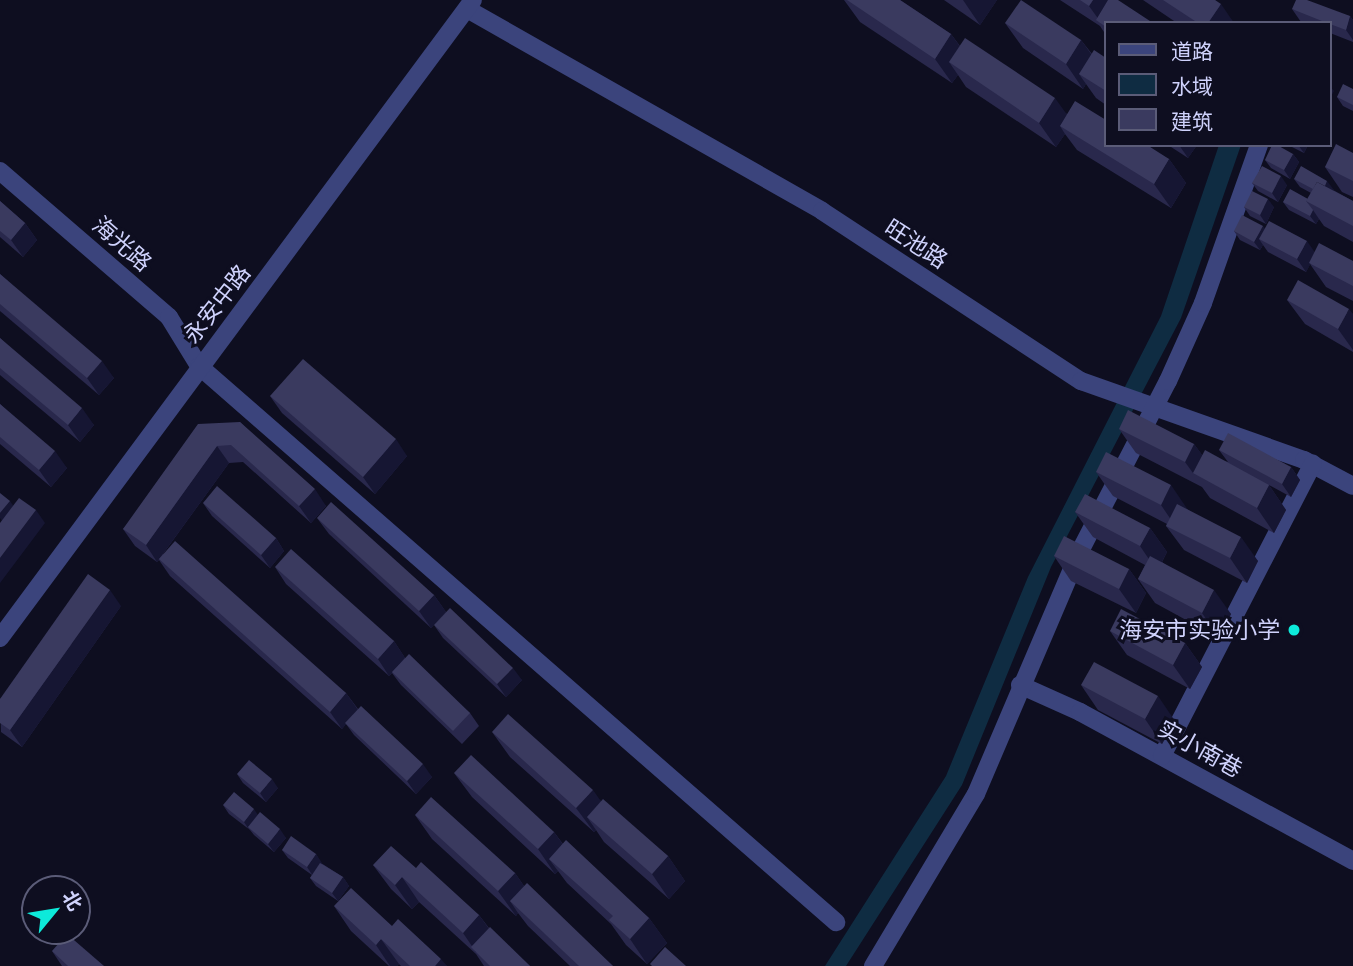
<!DOCTYPE html>
<html>
<head>
<meta charset="utf-8">
<style>
  body { margin:0 }
  #map { position:relative; width:1353px; height:966px; overflow:hidden; background:#0e0e20; font-family:"Public Sans","Noto Sans SC",sans-serif }
  div>[style] { position:absolute }
  [style*='--x'] { left:calc(var(--x)*1px); top:calc(var(--y)*1px); width:calc(var(--w)*1px); rotate:calc(var(--a)*1deg) }
  .water>* { inset:0; background:#0f2c42 }
  .minor>* { height:18px; margin:-9px; padding:0 9px; transform-origin:9px; border-radius:9px; background:#3b447c }
  .wall>* { inset:0; background:#29284c }
  .shaded-wall>* { inset:0; background:#161633 }
  .building>* { inset:0; background:#3a3a5f }
  .dots>* { width:19px; height:19px; translate:-50% -50%; box-sizing:border-box; border:4px solid #0e0e20; border-radius:50% }
  span { translate:-50% -50%; white-space:nowrap; text-align:center; line-height:1.15; -webkit-text-stroke:6px #0e0e20; paint-order:stroke }
  .street-label { font-size:23px; color:#cfd2fc }
  .poi-label { font-size:23px; color:#cfd2fc }
  .right { translate:-100% -50%; text-align:right }
  .legend { position:absolute; left:1104px; top:21px; width:228px; height:126px; box-sizing:border-box; background:#0e0e20; border:2px solid #5b5c78; margin:0; padding:9px 12px; list-style:none; font-size:21px; color:#cfd2fc }
  .legend li { display:flex; align-items:center; gap:14px; height:35px }
  .legend b { width:35px; border:2px solid #5b5c78 }
  .north { position:absolute; left:21px; top:875px; width:70px; height:70px; box-sizing:border-box; background:#0e0e20; border:2px solid #5b5c78; border-radius:50%; rotate:60deg; font-size:19px; font-weight:700; line-height:28px; text-align:center; color:#cfd2fc }
  .north::after { content:''; display:block; margin:auto; width:24px; height:32px; background:#0deada; clip-path:polygon(50% 0,100% 100%,50% 72%,0 100%) }
</style>
</head>
<body>
<div id="map">
  <div class="water">
    <div style="clip-path:polygon(1219px 145px,1241px 145px,1181px 318px,1051px 567px,962px 785px,846px 966px,825px 966px,946px 776px,1028px 577px,1161px 316px)"></div>
  </div>
  <div class="minor">
    <div style="--x:467;--y:9;--w:408;--a:29.6"></div>
    <div style="--x:822;--y:211;--w:310;--a:33.3"></div>
    <div style="--x:1081;--y:381;--w:237;--a:19.5"></div>
    <div style="--x:1304;--y:460;--w:55;--a:28"></div>
    <div style="--x:0;--y:171;--w:223;--a:40.8"></div>
    <div style="--x:169;--y:317;--w:57;--a:58.5"></div>
    <div style="--x:199;--y:366;--w:846;--a:41.12"></div>
    <div style="--x:0;--y:638;--w:794;--a:-53.45"></div>
    <div style="--x:1020;--y:685;--w:66;--a:24.2"></div>
    <div style="--x:1080;--y:712;--w:311;--a:28.6"></div>
    <div style="--x:1162;--y:756;--w:329;--a:-62.7"></div>
    <div style="--x:873;--y:966;--w:200;--a:-59.1"></div>
    <div style="--x:976;--y:794;--w:258;--a:-66.9"></div>
    <div style="--x:1077;--y:557;--w:198;--a:-62.7"></div>
    <div style="--x:1168;--y:381;--w:85;--a:-65.8"></div>
    <div style="--x:1203;--y:303;--w:168;--a:-70.5"></div>
  </div>
  <div class="wall">
    <div style="clip-path:polygon(844px 0,900px 0,951px 34px,960px 46px,1067px 114px,1169px 159px,1186px 183px,1171px 208px,1077px 150px,1065px 134px,1056px 147px,966px 87px,958px 75px,952px 83px,860px 22px)"></div>
    <div style="clip-path:polygon(944px 0,997px 0,980px 25px)"></div>
    <div style="clip-path:polygon(1060px 0,1118px 0,1106px 23px,1106px 35px,1100px 26px)"></div>
    <div style="clip-path:polygon(1143px 0,1215px 0,1234px 23px,1177px 23px)"></div>
    <div style="clip-path:polygon(1292px 9px,1350px 16px,1353px 20px,1353px 42px,1330px 33px,1330px 23px,1301px 22px)"></div>
    <div style="clip-path:polygon(1005px 23px,1081px 40px,1092px 54px,1106px 58px,1106px 105px,1096px 98px,1086px 84px,1083px 89px,1023px 48px)"></div>
    <div style="clip-path:polygon(1353px 89px,1353px 111px,1343px 106px,1337px 97px)"></div>
    <div style="clip-path:polygon(1168px 145px,1197px 145px,1188px 158px)"></div>
    <div style="clip-path:polygon(1288px 145px,1308px 145px,1304px 153px)"></div>
    <div style="clip-path:polygon(1353px 153px,1353px 197px,1342px 192px,1325px 167px)"></div>
    <div style="clip-path:polygon(1293px 154px,1299px 162px,1290px 179px,1271px 168px,1265px 160px)"></div>
    <div style="clip-path:polygon(1294px 179px,1334px 190px,1333px 190px,1353px 201px,1353px 242px,1324px 226px,1319px 219px,1316px 224px,1289px 210px,1283px 202px,1308px 199px,1311px 193px,1300px 187px)"></div>
    <div style="clip-path:polygon(1252px 183px,1287px 185px,1278px 202px,1258px 191px)"></div>
    <div style="clip-path:polygon(0 201px,25px 223px,37px 240px,23px 257px,0 237px)"></div>
    <div style="clip-path:polygon(1244px 207px,1274px 207px,1266px 224px,1250px 216px)"></div>
    <div style="clip-path:polygon(1265px 229px,1314px 252px,1353px 261px,1353px 301px,1326px 287px,1310px 264px,1306px 272px,1268px 252px,1263px 245px,1260px 250px,1240px 240px,1234px 231px)"></div>
    <div style="clip-path:polygon(0 274px,114px 378px,99px 395px,0 311px)"></div>
    <div style="clip-path:polygon(1287px 300px,1353px 314px,1353px 352px,1305px 324px)"></div>
    <div style="clip-path:polygon(0 338px,94px 425px,80px 442px,0 375px)"></div>
    <div style="clip-path:polygon(270px 396px,407px 456px,375px 494px,282px 413px)"></div>
    <div style="clip-path:polygon(0 404px,67px 468px,51px 487px,0 444px)"></div>
    <div style="clip-path:polygon(240px 422px,326px 506px,311px 523px,243px 462px,229px 463px,163px 554px,346px 693px,358px 709px,432px 777px,416px 794px,354px 735px,346px 724px,342px 729px,170px 576px,159px 560px,157px 562px,135px 546px,123px 529px)"></div>
    <div style="clip-path:polygon(1119px 429px,1194px 444px,1202px 455px,1228px 462px,1219px 450px,1291px 467px,1300px 480px,1291px 497px,1269px 485px,1286px 510px,1274px 533px,1210px 498px,1202px 487px,1136px 453px)"></div>
    <div style="clip-path:polygon(1096px 472px,1187px 509px,1258px 561px,1247px 583px,1184px 550px,1166px 526px,1167px 524px,1113px 496px)"></div>
    <div style="clip-path:polygon(203px 503px,276px 538px,284px 551px,270px 568px,212px 516px)"></div>
    <div style="clip-path:polygon(1075px 512px,1150px 528px,1167px 552px,1162px 562px,1231px 614px,1219px 638px,1155px 603px,1138px 579px,1145px 565px,1093px 537px)"></div>
    <div style="clip-path:polygon(317px 518px,434px 595px,446px 612px,431px 628px,329px 534px)"></div>
    <div style="clip-path:polygon(1054px 556px,1129px 569px,1146px 593px,1136px 613px,1071px 581px)"></div>
    <div style="clip-path:polygon(275px 567px,394px 641px,405px 658px,470px 713px,479px 726px,462px 744px,401px 685px,392px 673px,389px 676px,286px 584px)"></div>
    <div style="clip-path:polygon(121px 606px,22px 747px,1px 732px,0 699px)"></div>
    <div style="clip-path:polygon(434px 625px,522px 680px,506px 697px,443px 638px)"></div>
    <div style="clip-path:polygon(1110px 631px,1185px 643px,1202px 667px,1190px 689px,1127px 655px)"></div>
    <div style="clip-path:polygon(1081px 685px,1175px 721px,1162px 744px,1098px 710px)"></div>
    <div style="clip-path:polygon(492px 732px,601px 801px,668px 856px,685px 881px,669px 899px,604px 842px,596px 830px,594px 832px,510px 757px)"></div>
    <div style="clip-path:polygon(454px 773px,554px 832px,563px 844px,649px 918px,667px 943px,647px 964px,626px 945px,611px 924px,567px 883px,558px 871px,555px 874px,472px 797px)"></div>
    <div style="clip-path:polygon(237px 774px,278px 788px,266px 802px,243px 783px)"></div>
    <div style="clip-path:polygon(223px 805px,258px 815px,286px 838px,274px 852px,254px 835px,250px 830px,229px 814px)"></div>
    <div style="clip-path:polygon(415px 815px,515px 873px,524px 886px,613px 966px,570px 966px,528px 926px,518px 913px,516px 916px,432px 839px)"></div>
    <div style="clip-path:polygon(282px 850px,316px 854px,321px 863px,343px 877px,349px 886px,338px 901px,316px 886px,310px 878px,312px 875px,288px 858px)"></div>
    <div style="clip-path:polygon(373px 865px,416px 868px,479px 915px,489px 928px,530px 966px,484px 966px,476px 954px,419px 902px,412px 909px,391px 889px)"></div>
    <div style="clip-path:polygon(334px 906px,392px 926px,447px 966px,401px 966px,399px 964px,397px 966px,389px 966px,351px 931px)"></div>
    <div style="clip-path:polygon(52px 951px,104px 966px,62px 966px)"></div>
  </div>
  <div class="shaded-wall">
    <div style="clip-path:polygon(963px 0,997px 0,980px 25px)"></div>
    <div style="clip-path:polygon(1093px 0,1114px 0,1102px 24px,1089px 6px)"></div>
    <div style="clip-path:polygon(1221px 4px,1234px 23px,1208px 23px)"></div>
    <div style="clip-path:polygon(1350px 16px,1353px 20px,1353px 40px,1346px 30px)"></div>
    <div style="clip-path:polygon(951px 34px,968px 58px,949px 62px,958px 75px,952px 83px,935px 59px)"></div>
    <div style="clip-path:polygon(1081px 40px,1099px 65px,1079px 74px,1086px 84px,1083px 89px,1066px 64px)"></div>
    <div style="clip-path:polygon(1330px 86px,1334px 91px,1330px 98px)"></div>
    <div style="clip-path:polygon(1055px 98px,1073px 123px,1060px 126px,1065px 134px,1056px 147px,1039px 123px)"></div>
    <div style="clip-path:polygon(1179px 145px,1197px 145px,1188px 158px)"></div>
    <div style="clip-path:polygon(1298px 145px,1308px 145px,1304px 153px)"></div>
    <div style="clip-path:polygon(1293px 154px,1299px 162px,1290px 179px,1284px 170px)"></div>
    <div style="clip-path:polygon(1169px 159px,1186px 183px,1171px 208px,1154px 184px)"></div>
    <div style="clip-path:polygon(1281px 176px,1287px 185px,1278px 202px,1272px 193px)"></div>
    <div style="clip-path:polygon(1327px 181px,1334px 190px,1327px 202px,1321px 194px)"></div>
    <div style="clip-path:polygon(1268px 199px,1274px 207px,1266px 224px,1260px 215px)"></div>
    <div style="clip-path:polygon(1313px 210px,1319px 219px,1316px 224px,1310px 216px)"></div>
    <div style="clip-path:polygon(25px 223px,37px 240px,23px 257px,11px 240px)"></div>
    <div style="clip-path:polygon(1263px 226px,1269px 234px,1259px 239px,1263px 245px,1260px 250px,1254px 242px)"></div>
    <div style="clip-path:polygon(1307px 241px,1316px 254px,1306px 272px,1297px 259px)"></div>
    <div style="clip-path:polygon(1349px 309px,1353px 314px,1353px 350px,1338px 329px)"></div>
    <div style="clip-path:polygon(102px 361px,114px 378px,99px 395px,87px 378px)"></div>
    <div style="clip-path:polygon(82px 408px,94px 425px,80px 442px,68px 425px)"></div>
    <div style="clip-path:polygon(396px 439px,407px 456px,375px 494px,363px 477px)"></div>
    <div style="clip-path:polygon(1194px 444px,1212px 468px,1193px 473px,1185px 462px)"></div>
    <div style="clip-path:polygon(217px 446px,229px 463px,157px 562px,146px 545px)"></div>
    <div style="clip-path:polygon(55px 451px,67px 468px,51px 487px,39px 470px)"></div>
    <div style="clip-path:polygon(1291px 467px,1300px 480px,1291px 497px,1282px 484px)"></div>
    <div style="clip-path:polygon(1171px 485px,1188px 510px,1178px 530px,1161px 505px)"></div>
    <div style="clip-path:polygon(1269px 485px,1286px 510px,1274px 533px,1257px 508px)"></div>
    <div style="clip-path:polygon(315px 489px,326px 506px,311px 523px,299px 506px)"></div>
    <div style="clip-path:polygon(10px 501px,19px 514px,7px 528px,0 518px,0 513px)"></div>
    <div style="clip-path:polygon(36px 510px,45px 523px,0 583px,0 558px)"></div>
    <div style="clip-path:polygon(1150px 528px,1167px 552px,1157px 571px,1140px 546px)"></div>
    <div style="clip-path:polygon(1241px 537px,1258px 561px,1247px 583px,1230px 558px)"></div>
    <div style="clip-path:polygon(276px 538px,284px 551px,270px 568px,261px 555px)"></div>
    <div style="clip-path:polygon(1129px 569px,1146px 593px,1136px 613px,1119px 589px)"></div>
    <div style="clip-path:polygon(110px 590px,121px 606px,22px 747px,10px 730px)"></div>
    <div style="clip-path:polygon(1214px 590px,1231px 614px,1219px 638px,1202px 613px)"></div>
    <div style="clip-path:polygon(434px 595px,446px 612px,431px 628px,419px 611px)"></div>
    <div style="clip-path:polygon(394px 641px,405px 658px,389px 676px,378px 659px)"></div>
    <div style="clip-path:polygon(1185px 643px,1202px 667px,1190px 689px,1173px 665px)"></div>
    <div style="clip-path:polygon(513px 668px,522px 680px,506px 697px,497px 684px)"></div>
    <div style="clip-path:polygon(346px 693px,358px 710px,342px 729px,330px 712px)"></div>
    <div style="clip-path:polygon(1158px 696px,1175px 721px,1162px 744px,1145px 719px)"></div>
    <div style="clip-path:polygon(423px 764px,432px 777px,416px 794px,407px 781px)"></div>
    <div style="clip-path:polygon(272px 779px,278px 788px,266px 802px,260px 793px)"></div>
    <div style="clip-path:polygon(593px 790px,610px 814px,587px 817px,596px 830px,594px 832px,576px 808px)"></div>
    <div style="clip-path:polygon(254px 809px,260px 818px,248px 827px,250px 831px,244px 822px)"></div>
    <div style="clip-path:polygon(280px 829px,286px 838px,274px 852px,268px 844px)"></div>
    <div style="clip-path:polygon(554px 832px,571px 856px,549px 859px,558px 871px,555px 874px,538px 849px)"></div>
    <div style="clip-path:polygon(316px 854px,322px 863px,313px 876px,307px 867px)"></div>
    <div style="clip-path:polygon(668px 856px,685px 881px,669px 899px,652px 874px)"></div>
    <div style="clip-path:polygon(515px 873px,532px 898px,510px 901px,518px 913px,516px 916px,498px 891px)"></div>
    <div style="clip-path:polygon(343px 877px,349px 886px,338px 901px,332px 893px)"></div>
    <div style="clip-path:polygon(402px 877px,419px 902px,412px 909px,395px 885px)"></div>
    <div style="clip-path:polygon(479px 915px,497px 940px,476px 952px,463px 933px)"></div>
    <div style="clip-path:polygon(649px 918px,667px 943px,647px 964px,630px 939px)"></div>
    <div style="clip-path:polygon(381px 939px,399px 964px,397px 966px,390px 966px,376px 945px)"></div>
    <div style="clip-path:polygon(441px 959px,447px 966px,435px 966px)"></div>
  </div>
  <div class="building">
    <div style="clip-path:polygon(847px 0,900px 0,951px 34px,935px 59px)"></div>
    <div style="clip-path:polygon(1021px 0,1081px 40px,1066px 64px,1005px 23px)"></div>
    <div style="clip-path:polygon(1080px 0,1093px 0,1089px 6px)"></div>
    <div style="clip-path:polygon(1108px 0,1118px 0,1153px 23px,1106px 23px,1106px 27px,1096px 20px)"></div>
    <div style="clip-path:polygon(1163px 0,1215px 0,1221px 4px,1208px 23px,1198px 23px)"></div>
    <div style="clip-path:polygon(1296px 0,1307px 0,1350px 16px,1346px 30px,1330px 24px,1330px 23px,1327px 23px,1292px 9px)"></div>
    <div style="clip-path:polygon(965px 38px,1055px 98px,1039px 123px,949px 62px)"></div>
    <div style="clip-path:polygon(1094px 50px,1106px 58px,1106px 91px,1079px 74px)"></div>
    <div style="clip-path:polygon(1343px 84px,1353px 89px,1353px 105px,1337px 97px)"></div>
    <div style="clip-path:polygon(1075px 101px,1106px 120px,1106px 145px,1147px 145px,1169px 159px,1154px 184px,1060px 126px)"></div>
    <div style="clip-path:polygon(1336px 144px,1353px 153px,1353px 181px,1325px 167px)"></div>
    <div style="clip-path:polygon(1272px 145px,1277px 145px,1293px 154px,1284px 170px,1265px 160px)"></div>
    <div style="clip-path:polygon(1262px 166px,1281px 176px,1272px 193px,1252px 183px)"></div>
    <div style="clip-path:polygon(1301px 166px,1327px 181px,1325px 186px,1317px 182px,1313px 189px,1294px 179px)"></div>
    <div style="clip-path:polygon(1317px 182px,1353px 201px,1353px 226px,1306px 201px)"></div>
    <div style="clip-path:polygon(1290px 189px,1308px 199px,1306px 201px,1313px 210px,1310px 216px,1283px 202px)"></div>
    <div style="clip-path:polygon(1252px 191px,1268px 199px,1260px 215px,1244px 207px)"></div>
    <div style="clip-path:polygon(0 201px,25px 223px,11px 240px,0 231px)"></div>
    <div style="clip-path:polygon(1242px 215px,1263px 226px,1254px 242px,1234px 231px)"></div>
    <div style="clip-path:polygon(1269px 221px,1307px 241px,1297px 259px,1259px 239px)"></div>
    <div style="clip-path:polygon(1319px 243px,1353px 261px,1353px 286px,1309px 263px)"></div>
    <div style="clip-path:polygon(0 274px,102px 361px,87px 378px,0 304px)"></div>
    <div style="clip-path:polygon(1298px 280px,1349px 309px,1338px 329px,1287px 300px)"></div>
    <div style="clip-path:polygon(0 338px,82px 408px,68px 425px,0 368px)"></div>
    <div style="clip-path:polygon(303px 359px,396px 439px,363px 477px,270px 396px)"></div>
    <div style="clip-path:polygon(0 404px,55px 451px,39px 470px,0 437px)"></div>
    <div style="clip-path:polygon(1128px 410px,1194px 444px,1185px 462px,1119px 429px)"></div>
    <div style="clip-path:polygon(240px 422px,315px 489px,299px 506px,231px 445px,217px 446px,146px 545px,123px 529px,198px 424px)"></div>
    <div style="clip-path:polygon(1228px 433px,1291px 467px,1282px 484px,1219px 450px)"></div>
    <div style="clip-path:polygon(1205px 450px,1269px 485px,1257px 508px,1193px 473px)"></div>
    <div style="clip-path:polygon(1106px 452px,1171px 485px,1161px 505px,1096px 472px)"></div>
    <div style="clip-path:polygon(217px 486px,276px 538px,261px 555px,203px 503px)"></div>
    <div style="clip-path:polygon(0 493px,10px 501px,0 513px)"></div>
    <div style="clip-path:polygon(1085px 494px,1150px 528px,1140px 546px,1075px 512px)"></div>
    <div style="clip-path:polygon(19px 498px,36px 510px,0 558px,0 523px)"></div>
    <div style="clip-path:polygon(331px 502px,434px 595px,419px 611px,317px 518px)"></div>
    <div style="clip-path:polygon(1177px 504px,1241px 537px,1230px 558px,1166px 526px)"></div>
    <div style="clip-path:polygon(1064px 536px,1129px 569px,1119px 589px,1054px 556px)"></div>
    <div style="clip-path:polygon(175px 541px,346px 693px,330px 712px,159px 559px)"></div>
    <div style="clip-path:polygon(291px 549px,394px 641px,378px 659px,275px 567px)"></div>
    <div style="clip-path:polygon(1150px 556px,1214px 590px,1202px 613px,1138px 579px)"></div>
    <div style="clip-path:polygon(88px 574px,110px 590px,10px 730px,0 723px,0 699px)"></div>
    <div style="clip-path:polygon(450px 608px,513px 668px,497px 684px,434px 625px)"></div>
    <div style="clip-path:polygon(1121px 609px,1185px 643px,1173px 665px,1110px 631px)"></div>
    <div style="clip-path:polygon(409px 654px,470px 713px,453px 731px,392px 672px)"></div>
    <div style="clip-path:polygon(1094px 662px,1158px 696px,1145px 719px,1081px 685px)"></div>
    <div style="clip-path:polygon(361px 706px,423px 764px,407px 781px,345px 723px)"></div>
    <div style="clip-path:polygon(508px 714px,593px 790px,576px 808px,492px 732px)"></div>
    <div style="clip-path:polygon(471px 755px,554px 832px,538px 849px,454px 773px)"></div>
    <div style="clip-path:polygon(249px 760px,272px 779px,260px 793px,237px 774px)"></div>
    <div style="clip-path:polygon(234px 792px,254px 809px,244px 822px,223px 805px)"></div>
    <div style="clip-path:polygon(431px 797px,515px 873px,498px 891px,415px 815px)"></div>
    <div style="clip-path:polygon(603px 799px,668px 856px,652px 874px,587px 817px)"></div>
    <div style="clip-path:polygon(260px 812px,280px 829px,268px 844px,248px 827px)"></div>
    <div style="clip-path:polygon(291px 836px,316px 854px,307px 867px,282px 850px)"></div>
    <div style="clip-path:polygon(566px 840px,649px 918px,630px 939px,609px 920px,613px 916px,549px 859px)"></div>
    <div style="clip-path:polygon(391px 846px,416px 868px,421px 862px,479px 915px,463px 933px,402px 877px,395px 885px,373px 865px)"></div>
    <div style="clip-path:polygon(320px 863px,343px 877px,332px 893px,310px 878px)"></div>
    <div style="clip-path:polygon(527px 883px,613px 966px,579px 966px,510px 901px)"></div>
    <div style="clip-path:polygon(351px 888px,392px 926px,398px 919px,441px 959px,435px 966px,410px 966px,381px 939px,376px 945px,334px 906px)"></div>
    <div style="clip-path:polygon(490px 927px,530px 966px,490px 966px,471px 947px)"></div>
    <div style="clip-path:polygon(67px 934px,104px 966px,68px 966px,52px 951px)"></div>
    <div style="clip-path:polygon(665px 947px,686px 966px,652px 966px,650px 964px)"></div>
  </div>
  <div class="dots">
    <div style="left:1294px;top:630px;background:#0deada"></div>
  </div>
  <div class="street-label">
    <span style="left:122px;top:244px;rotate:41deg">海光路</span>
    <span style="left:916px;top:244px;rotate:33deg">旺池路</span>
    <span style="left:217px;top:304px;rotate:-52deg">永安中路</span>
    <span style="left:1200px;top:749px;rotate:29deg">实小南巷</span>
  </div>
  <div class="poi-label">
    <span class="right" style="left:1280px;top:630px">海安市实验小学</span>
  </div>
  <ul class="legend">
  <li><b style="height:9px;background:#3b447c"></b>道路</li>
  <li><b style="height:19px;background:#0f2c42"></b>水域</li>
  <li><b style="height:19px;background:#3a3a5f"></b>建筑</li>
  </ul>
  <div class="north">北</div>
</div>
</body>
</html>
